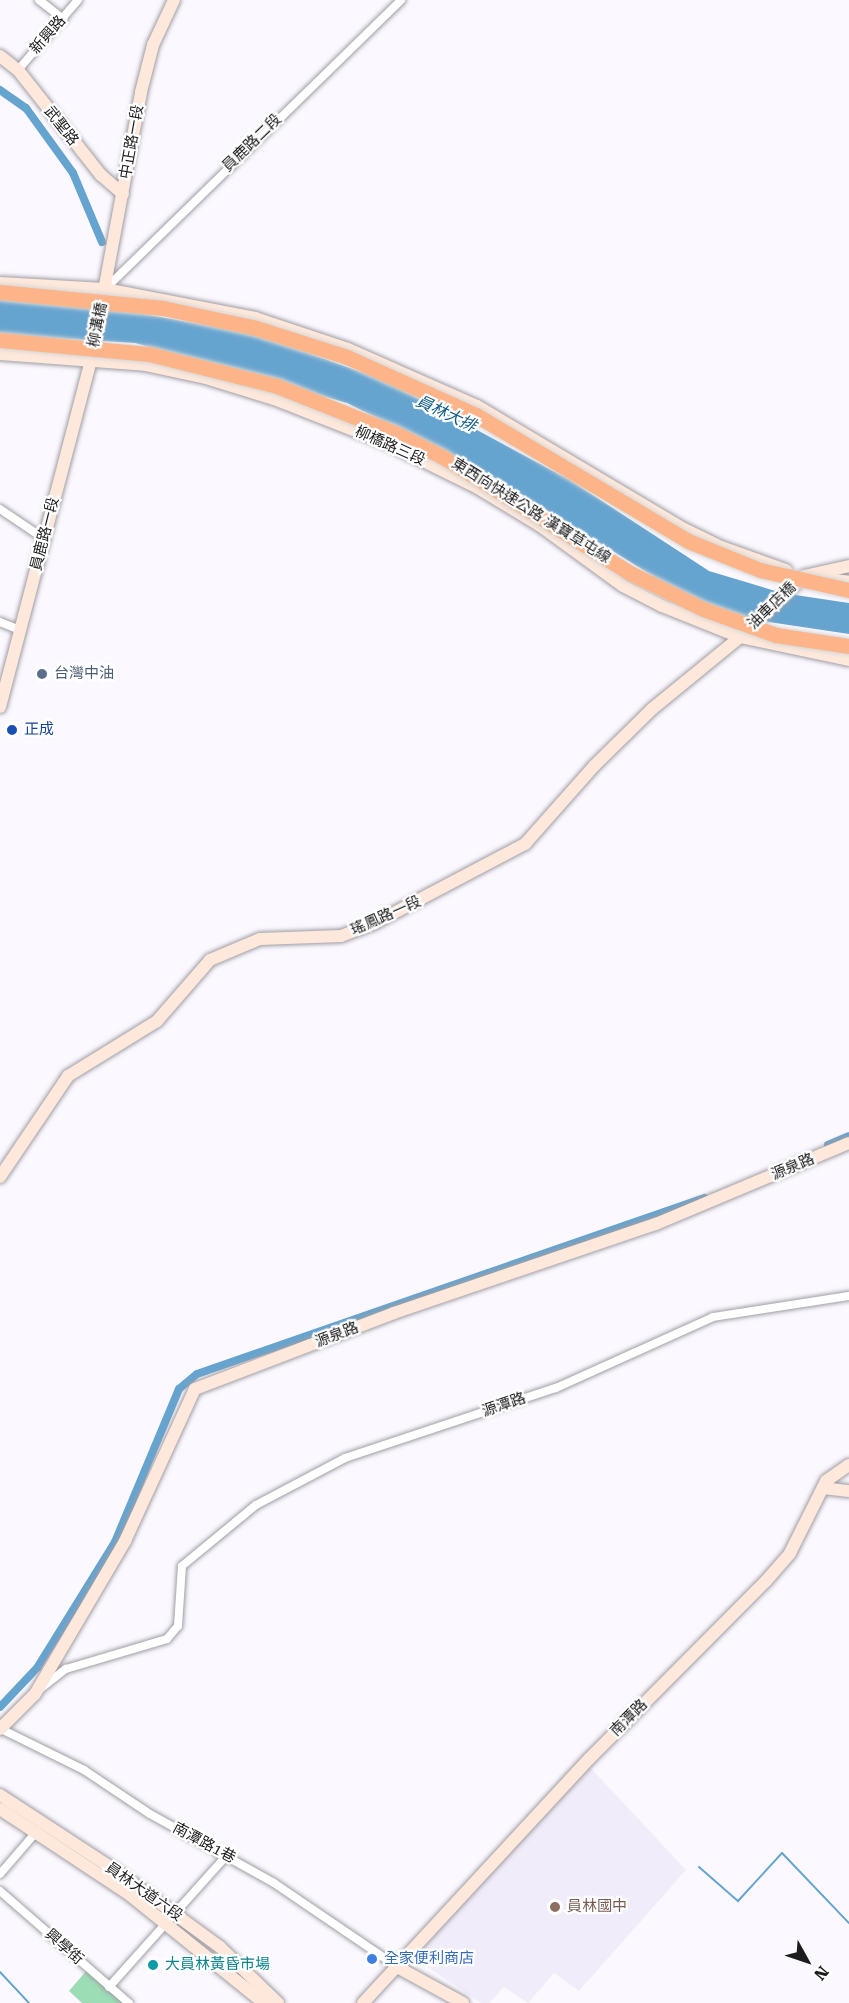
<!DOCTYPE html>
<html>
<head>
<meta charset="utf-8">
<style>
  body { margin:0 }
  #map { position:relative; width:849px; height:2003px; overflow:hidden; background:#fbf9ff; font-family:"Roboto Serif","Noto Sans TC",serif }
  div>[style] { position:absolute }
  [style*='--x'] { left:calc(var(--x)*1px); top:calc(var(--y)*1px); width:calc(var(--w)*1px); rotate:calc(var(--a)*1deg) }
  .built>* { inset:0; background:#f1ecfa }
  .green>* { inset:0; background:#9cddb5 }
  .water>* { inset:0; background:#66a4d0 }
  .stream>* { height:2px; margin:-1px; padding:0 1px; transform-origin:1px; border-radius:1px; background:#66a4d0 }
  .canal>* { height:8px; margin:-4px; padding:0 4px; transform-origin:4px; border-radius:4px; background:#66a4d0 }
  .roads { filter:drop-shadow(0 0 2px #a09ea4) drop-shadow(0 0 2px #a09ea4) }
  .street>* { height:8px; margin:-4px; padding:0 4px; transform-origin:4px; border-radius:4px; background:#fff }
  .secondary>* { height:12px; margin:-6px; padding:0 6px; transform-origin:6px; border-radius:6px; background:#fee8db }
  .bridges { filter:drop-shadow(0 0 2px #d6d6d6) drop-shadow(0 0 2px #d6d6d6) }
  .highway-bridge>* { height:15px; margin:-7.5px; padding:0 7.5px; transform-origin:7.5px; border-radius:7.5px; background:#fcb488 }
  .dots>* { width:16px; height:16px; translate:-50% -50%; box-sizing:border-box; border:3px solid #fff; border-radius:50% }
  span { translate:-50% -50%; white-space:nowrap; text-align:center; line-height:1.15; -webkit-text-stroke:4.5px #fff; paint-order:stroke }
  .street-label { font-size:15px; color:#1c1b1d }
  .service-label { font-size:15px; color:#4e5e75 }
  .left { translate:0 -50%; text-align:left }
  .transit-label { font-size:15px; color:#164399 }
  .education-label { font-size:15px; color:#785e54 }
  .shop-label { font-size:15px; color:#366cbe }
  .culture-label { font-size:15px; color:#0d838f }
  .water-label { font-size:16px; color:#145d88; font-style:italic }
  .north { position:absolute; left:777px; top:1931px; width:60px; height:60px; -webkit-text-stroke:4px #fff; paint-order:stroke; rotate:130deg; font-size:16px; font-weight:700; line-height:24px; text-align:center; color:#1c1b1d }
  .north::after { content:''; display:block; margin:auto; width:21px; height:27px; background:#1c1b1d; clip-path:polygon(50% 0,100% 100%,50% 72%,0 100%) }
</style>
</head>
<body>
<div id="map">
  <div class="built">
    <div style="clip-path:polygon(587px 1764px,686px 1870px,579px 1991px,554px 1973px,528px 2003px,504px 1987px,489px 2003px,481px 2003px,410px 1955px)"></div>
  </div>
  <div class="green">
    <div style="clip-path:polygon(87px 1970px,124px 2003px,82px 2003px,69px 1991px)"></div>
  </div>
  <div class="water">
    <div style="clip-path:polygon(0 300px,105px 307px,256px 334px,386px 381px,570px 480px,709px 571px,782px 593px,849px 603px,849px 634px,756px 620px,690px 599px,487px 473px,347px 403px,135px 343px,0 335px)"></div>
  </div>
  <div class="stream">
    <div style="--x:699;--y:1867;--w:52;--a:41.1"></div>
    <div style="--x:738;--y:1901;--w:65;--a:-47.5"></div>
    <div style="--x:782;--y:1853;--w:97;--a:46.3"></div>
    <div style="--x:0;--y:1972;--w:42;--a:46.9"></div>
  </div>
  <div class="canal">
    <div style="--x:0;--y:90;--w:32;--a:35"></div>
    <div style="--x:26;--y:108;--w:80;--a:54.1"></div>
    <div style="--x:73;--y:173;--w:75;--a:67.2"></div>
    <div style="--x:828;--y:1145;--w:23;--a:-23"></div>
    <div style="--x:0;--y:1707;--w:54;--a:-46.5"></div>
    <div style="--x:37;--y:1668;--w:148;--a:-58.2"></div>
    <div style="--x:115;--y:1542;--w:166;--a:-67.3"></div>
    <div style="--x:179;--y:1389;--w:23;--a:-40"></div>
    <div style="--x:197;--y:1374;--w:537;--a:-19.14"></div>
  </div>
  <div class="roads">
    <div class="street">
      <div style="--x:39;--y:0;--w:31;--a:38"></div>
      <div style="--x:18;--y:70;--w:92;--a:-49.4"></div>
      <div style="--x:105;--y:289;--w:414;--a:-44.3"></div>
      <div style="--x:0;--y:509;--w:52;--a:34"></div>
      <div style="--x:0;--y:622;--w:22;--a:22"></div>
      <div style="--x:40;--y:1689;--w:33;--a:-38"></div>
      <div style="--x:66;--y:1669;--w:105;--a:-16.5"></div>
      <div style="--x:167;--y:1639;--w:17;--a:-50"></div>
      <div style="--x:178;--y:1626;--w:60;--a:-86.2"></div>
      <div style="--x:182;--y:1566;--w:96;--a:-39.5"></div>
      <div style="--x:256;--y:1505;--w:101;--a:-27.8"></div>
      <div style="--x:345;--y:1458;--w:222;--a:-18.4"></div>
      <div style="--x:556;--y:1388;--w:172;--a:-24.3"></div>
      <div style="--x:713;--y:1317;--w:138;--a:-8.8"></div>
      <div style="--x:1;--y:1729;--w:93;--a:26.3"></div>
      <div style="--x:84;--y:1770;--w:79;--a:33.7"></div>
      <div style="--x:150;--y:1814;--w:142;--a:29.1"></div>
      <div style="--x:274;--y:1883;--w:151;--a:34.2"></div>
      <div style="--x:0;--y:1874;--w:57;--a:-49.3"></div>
      <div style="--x:0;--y:1891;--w:171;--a:41"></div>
      <div style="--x:109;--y:1987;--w:177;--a:-48.2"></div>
    </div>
    <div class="secondary">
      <div style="--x:0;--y:56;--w:23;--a:38"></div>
      <div style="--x:18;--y:70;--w:134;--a:51.7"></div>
      <div style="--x:101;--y:175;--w:29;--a:41"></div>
      <div style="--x:0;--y:283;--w:105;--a:3.3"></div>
      <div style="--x:105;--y:289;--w:153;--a:10.9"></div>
      <div style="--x:255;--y:318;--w:98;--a:18.4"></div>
      <div style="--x:348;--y:349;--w:141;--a:23.8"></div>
      <div style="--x:477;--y:406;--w:241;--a:30.7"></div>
      <div style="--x:684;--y:529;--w:41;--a:25.9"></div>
      <div style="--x:721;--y:547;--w:69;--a:19.5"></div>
      <div style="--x:0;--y:354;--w:145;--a:4.3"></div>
      <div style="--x:145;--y:365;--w:62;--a:12"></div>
      <div style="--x:206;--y:378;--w:71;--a:17.2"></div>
      <div style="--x:274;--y:399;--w:123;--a:21.4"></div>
      <div style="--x:389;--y:444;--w:99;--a:26.3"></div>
      <div style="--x:478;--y:488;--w:71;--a:31.2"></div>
      <div style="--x:539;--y:525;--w:104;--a:36"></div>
      <div style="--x:623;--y:586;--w:44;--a:27.1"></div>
      <div style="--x:662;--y:606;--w:84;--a:21.7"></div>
      <div style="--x:740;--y:637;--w:111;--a:11.9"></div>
      <div style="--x:826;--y:579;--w:23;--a:7"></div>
      <div style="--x:0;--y:707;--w:359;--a:-75.3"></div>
      <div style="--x:91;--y:360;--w:273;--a:-79.4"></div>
      <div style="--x:141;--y:92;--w:49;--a:-75.7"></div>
      <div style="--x:153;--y:45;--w:50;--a:-65"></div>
      <div style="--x:0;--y:1177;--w:122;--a:-56"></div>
      <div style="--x:68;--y:1076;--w:105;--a:-31.7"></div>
      <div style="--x:157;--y:1021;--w:81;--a:-49"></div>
      <div style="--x:210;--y:960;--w:54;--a:-22.8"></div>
      <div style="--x:260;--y:939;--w:81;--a:-2.1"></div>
      <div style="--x:341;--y:936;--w:34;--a:-21"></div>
      <div style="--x:373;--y:924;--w:172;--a:-27.8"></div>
      <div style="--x:525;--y:844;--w:104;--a:-48.5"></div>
      <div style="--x:594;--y:766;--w:81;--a:-44.5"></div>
      <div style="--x:652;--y:709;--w:114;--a:-39.3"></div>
      <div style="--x:740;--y:637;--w:88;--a:-43.6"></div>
      <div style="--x:804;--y:576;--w:46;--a:-12.5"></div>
      <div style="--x:823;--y:1488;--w:26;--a:7"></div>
      <div style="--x:0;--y:1729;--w:49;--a:-45"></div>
      <div style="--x:35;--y:1694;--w:178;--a:-59.5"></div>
      <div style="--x:125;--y:1541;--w:167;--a:-65.3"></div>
      <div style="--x:195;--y:1389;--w:213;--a:-20.9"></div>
      <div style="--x:394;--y:1313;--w:277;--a:-18.8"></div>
      <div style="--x:656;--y:1224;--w:209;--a:-22.8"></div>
      <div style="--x:0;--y:1795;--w:139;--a:33.2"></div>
      <div style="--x:116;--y:1871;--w:129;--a:36.2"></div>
      <div style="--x:220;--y:1947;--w:81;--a:44"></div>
      <div style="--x:0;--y:1809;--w:156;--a:33.5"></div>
      <div style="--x:130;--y:1895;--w:172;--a:38.9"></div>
      <div style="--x:399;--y:1968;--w:73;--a:28.7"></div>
      <div style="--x:363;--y:2003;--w:333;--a:-47.2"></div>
      <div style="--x:589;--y:1759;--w:251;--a:-45.2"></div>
      <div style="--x:766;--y:1581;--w:37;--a:-49"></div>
      <div style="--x:790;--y:1553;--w:80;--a:-63.4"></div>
      <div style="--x:826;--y:1481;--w:28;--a:-35"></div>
    </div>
  </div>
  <div class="bridges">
    <div class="highway-bridge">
      <div style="--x:0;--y:292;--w:164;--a:5.6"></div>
      <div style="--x:163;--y:308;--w:95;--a:12.1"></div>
      <div style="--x:256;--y:328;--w:96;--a:17.7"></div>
      <div style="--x:347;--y:357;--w:141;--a:24.2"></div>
      <div style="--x:476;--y:415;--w:247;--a:30.7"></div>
      <div style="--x:688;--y:541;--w:78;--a:21.9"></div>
      <div style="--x:760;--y:570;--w:91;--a:12.7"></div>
      <div style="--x:0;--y:340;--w:150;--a:5.4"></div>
      <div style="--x:149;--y:354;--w:132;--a:14"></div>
      <div style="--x:277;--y:386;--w:127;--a:21.7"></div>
      <div style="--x:395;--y:433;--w:51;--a:26.6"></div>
      <div style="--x:441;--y:456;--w:222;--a:31.8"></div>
      <div style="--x:630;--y:573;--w:81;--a:26.3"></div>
      <div style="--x:703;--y:609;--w:77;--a:19.6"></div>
      <div style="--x:776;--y:635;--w:74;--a:8.6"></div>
    </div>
  </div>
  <div class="dots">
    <div style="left:42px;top:674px;background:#5c6f8a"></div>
    <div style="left:12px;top:730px;background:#1a4fb4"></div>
    <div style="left:555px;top:1907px;background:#8d6e63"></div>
    <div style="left:372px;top:1959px;background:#3f7fe0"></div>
    <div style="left:153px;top:1965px;background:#0f9aa8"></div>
  </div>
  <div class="street-label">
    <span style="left:48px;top:35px;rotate:-49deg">新興路</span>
    <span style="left:61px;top:126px;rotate:52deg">武聖路</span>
    <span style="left:132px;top:142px;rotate:-80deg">中正路一段</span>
    <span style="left:252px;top:143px;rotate:-44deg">員鹿路二段</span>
    <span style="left:98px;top:325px;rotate:-79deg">柳溝橋</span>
    <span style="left:390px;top:446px;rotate:24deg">柳橋路三段</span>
    <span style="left:531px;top:511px;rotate:32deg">東西向快速公路 漢寶草屯線</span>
    <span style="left:45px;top:534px;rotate:-76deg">員鹿路一段</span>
    <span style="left:772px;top:606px;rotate:-44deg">油車店橋</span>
    <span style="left:386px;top:916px;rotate:-24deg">瑤鳳路一段</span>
    <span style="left:793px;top:1167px;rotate:-23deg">源泉路</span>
    <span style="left:337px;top:1335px;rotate:-21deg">源泉路</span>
    <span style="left:504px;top:1405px;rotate:-19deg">源潭路</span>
    <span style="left:629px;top:1718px;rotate:-45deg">南潭路</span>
    <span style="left:204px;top:1843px;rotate:28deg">南潭路1巷</span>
    <span style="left:144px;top:1892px;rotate:35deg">員林大道六段</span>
    <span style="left:64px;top:1947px;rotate:41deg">興學街</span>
  </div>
  <div class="service-label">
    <span class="left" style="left:54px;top:674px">台灣中油</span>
  </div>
  <div class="transit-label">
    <span class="left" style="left:24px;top:730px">正成</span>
  </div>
  <div class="education-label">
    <span class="left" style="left:567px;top:1907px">員林國中</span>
  </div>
  <div class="shop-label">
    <span class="left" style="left:384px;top:1959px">全家便利商店</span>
  </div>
  <div class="culture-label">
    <span class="left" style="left:165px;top:1965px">大員林黃昏市場</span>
  </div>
  <div class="water-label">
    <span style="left:446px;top:414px;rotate:25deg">員林大排</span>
  </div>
  <div class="north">N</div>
</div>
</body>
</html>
